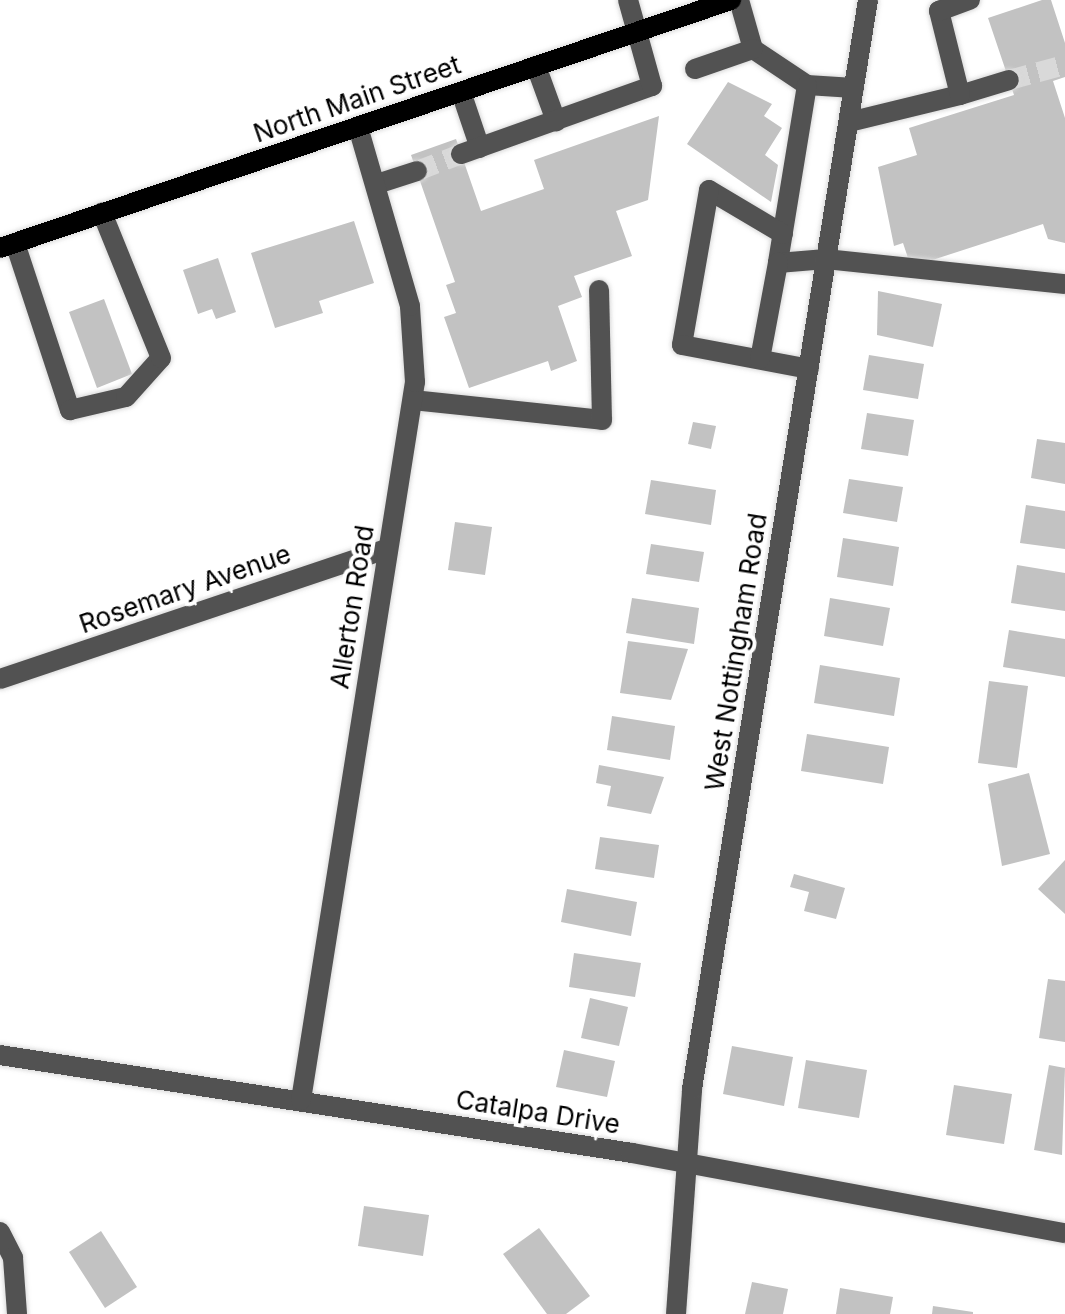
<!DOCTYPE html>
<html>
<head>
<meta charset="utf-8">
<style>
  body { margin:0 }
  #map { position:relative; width:1065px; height:1314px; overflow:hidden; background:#fff; font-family:Inter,sans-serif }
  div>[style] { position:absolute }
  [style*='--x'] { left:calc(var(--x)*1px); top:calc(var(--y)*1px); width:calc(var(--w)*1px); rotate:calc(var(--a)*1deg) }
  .building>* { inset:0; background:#c2c2c2 }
  .minor-tunnel>* { height:20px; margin-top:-10px; transform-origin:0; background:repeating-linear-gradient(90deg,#d9d9d9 0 20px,transparent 0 30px) }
  .roads { filter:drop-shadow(0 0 2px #dbdbdb) drop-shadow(0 0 2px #dbdbdb) }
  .minor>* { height:20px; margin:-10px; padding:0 10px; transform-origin:10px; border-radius:10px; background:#525252 }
  .major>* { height:20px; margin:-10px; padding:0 10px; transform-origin:10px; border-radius:10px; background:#000 }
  span { translate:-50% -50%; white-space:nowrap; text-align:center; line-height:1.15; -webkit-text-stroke:8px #fff; paint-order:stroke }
  .street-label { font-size:26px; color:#000 }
</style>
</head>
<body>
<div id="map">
  <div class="building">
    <div style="clip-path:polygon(1042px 0,1051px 0,1065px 43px,1065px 77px,1053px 81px,1065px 118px,1065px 243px,1048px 239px,1043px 224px,911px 267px,903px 243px,894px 246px,878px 167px,917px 155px,909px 128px,1014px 95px,988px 18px)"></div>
    <div style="clip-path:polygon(728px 82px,772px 104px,764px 116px,782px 128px,765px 155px,778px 165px,771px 202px,687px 144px)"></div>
    <div style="clip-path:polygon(659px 116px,648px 200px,616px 211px,632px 256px,574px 276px,582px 297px,558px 306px,577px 361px,551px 371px,548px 361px,469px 388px,444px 317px,456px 313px,446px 285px,455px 282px,411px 155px,456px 139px,481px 211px,544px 189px,534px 160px)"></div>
    <div style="clip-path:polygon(354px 221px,374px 283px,319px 301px,323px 313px,275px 328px,251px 253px)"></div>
    <div style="clip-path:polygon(218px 258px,236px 312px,216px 319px,212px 309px,198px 314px,183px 270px)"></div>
    <div style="clip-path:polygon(878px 291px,942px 304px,933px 347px,877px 335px)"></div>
    <div style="clip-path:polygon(104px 299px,132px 374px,97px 388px,69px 312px)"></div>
    <div style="clip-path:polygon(869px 355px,924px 364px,918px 399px,863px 390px)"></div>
    <div style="clip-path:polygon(867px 413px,914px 420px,908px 456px,861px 449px)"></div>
    <div style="clip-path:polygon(693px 422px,716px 426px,711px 449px,688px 444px)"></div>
    <div style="clip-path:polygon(1037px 439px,1065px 443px,1065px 484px,1031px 478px)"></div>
    <div style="clip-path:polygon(849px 479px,903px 487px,897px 522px,843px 513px)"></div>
    <div style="clip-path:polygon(651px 480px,716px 490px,711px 525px,645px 514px)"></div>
    <div style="clip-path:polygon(1026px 505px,1065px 511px,1065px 549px,1020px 543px)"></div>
    <div style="clip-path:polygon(455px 522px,492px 527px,485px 575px,448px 570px)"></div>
    <div style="clip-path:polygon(843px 538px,899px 547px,893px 586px,837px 577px)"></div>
    <div style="clip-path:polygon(651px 544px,704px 552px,699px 582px,646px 574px)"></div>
    <div style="clip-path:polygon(1017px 565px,1065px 573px,1065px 611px,1011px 603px)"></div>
    <div style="clip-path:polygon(632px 598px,699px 608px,694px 644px,626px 633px)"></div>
    <div style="clip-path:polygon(830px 598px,890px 608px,883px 646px,824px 636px)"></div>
    <div style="clip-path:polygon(1009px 630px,1065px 639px,1065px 677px,1003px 667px)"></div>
    <div style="clip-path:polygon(628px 641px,688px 649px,671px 700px,620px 693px)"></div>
    <div style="clip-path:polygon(820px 665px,900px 678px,894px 716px,814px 703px)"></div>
    <div style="clip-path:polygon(989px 681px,1028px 686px,1017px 768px,978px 763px)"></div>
    <div style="clip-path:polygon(612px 716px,675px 726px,670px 760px,607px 750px)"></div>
    <div style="clip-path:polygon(807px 734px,889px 747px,883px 784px,801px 771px)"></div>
    <div style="clip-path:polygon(599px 765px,664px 777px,651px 814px,607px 806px,611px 786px,596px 783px)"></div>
    <div style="clip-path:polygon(1029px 773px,1050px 854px,1002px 866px,988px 784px)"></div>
    <div style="clip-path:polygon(600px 837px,659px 845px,654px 878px,595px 869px)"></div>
    <div style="clip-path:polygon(1065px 860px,1065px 914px,1038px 889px)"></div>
    <div style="clip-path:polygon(794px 874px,845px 888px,836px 919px,804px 911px,809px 892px,790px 887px)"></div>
    <div style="clip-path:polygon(567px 889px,637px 902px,631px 936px,561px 922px)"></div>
    <div style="clip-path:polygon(574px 953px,641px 963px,635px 997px,569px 987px)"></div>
    <div style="clip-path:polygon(1048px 979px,1065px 981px,1065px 1042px,1039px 1038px)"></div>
    <div style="clip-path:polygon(590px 998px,628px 1007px,619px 1046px,581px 1038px)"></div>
    <div style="clip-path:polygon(732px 1046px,793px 1057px,784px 1106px,723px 1094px)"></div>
    <div style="clip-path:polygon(564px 1050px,615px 1061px,607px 1097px,556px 1087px)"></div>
    <div style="clip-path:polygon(806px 1060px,867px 1070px,859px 1118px,798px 1108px)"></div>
    <div style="clip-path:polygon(1049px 1065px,1065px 1068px,1062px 1155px,1034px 1150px)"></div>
    <div style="clip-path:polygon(954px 1085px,1012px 1094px,1004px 1144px,946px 1135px)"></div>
    <div style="clip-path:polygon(364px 1206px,429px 1215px,423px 1256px,358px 1246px)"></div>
    <div style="clip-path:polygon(539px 1228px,590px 1296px,566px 1314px,547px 1314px,503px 1254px)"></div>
    <div style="clip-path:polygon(101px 1231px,137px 1287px,105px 1308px,69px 1252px)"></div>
    <div style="clip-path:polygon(752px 1282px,788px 1289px,783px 1314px,745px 1314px)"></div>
    <div style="clip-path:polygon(840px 1288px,893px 1297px,890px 1314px,836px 1314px)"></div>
    <div style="clip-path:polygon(933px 1306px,973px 1312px,973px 1314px,932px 1314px)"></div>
  </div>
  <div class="minor-tunnel">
    <div style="--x:1009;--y:80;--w:58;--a:-15"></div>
    <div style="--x:417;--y:171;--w:47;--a:-21.1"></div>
  </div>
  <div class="roads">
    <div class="minor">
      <div style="--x:739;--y:0;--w:51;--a:74.1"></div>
      <div style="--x:753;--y:49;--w:65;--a:33.7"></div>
      <div style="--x:807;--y:85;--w:47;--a:3.7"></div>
      <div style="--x:536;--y:66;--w:59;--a:70"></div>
      <div style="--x:695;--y:69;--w:61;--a:-19"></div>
      <div style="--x:807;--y:85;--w:180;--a:99.3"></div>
      <div style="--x:778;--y:263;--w:48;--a:-4.8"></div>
      <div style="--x:826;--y:259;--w:240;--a:6"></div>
      <div style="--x:461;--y:92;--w:59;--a:71.3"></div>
      <div style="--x:960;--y:95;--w:51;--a:-17"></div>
      <div style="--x:849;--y:122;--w:114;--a:-13.7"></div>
      <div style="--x:960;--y:95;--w:87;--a:-104"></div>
      <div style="--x:939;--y:11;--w:33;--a:-20"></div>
      <div style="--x:461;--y:154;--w:203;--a:-19.6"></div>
      <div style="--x:652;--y:86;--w:89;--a:-105.6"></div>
      <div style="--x:377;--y:184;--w:42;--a:-18"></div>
      <div style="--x:783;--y:234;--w:86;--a:-149.3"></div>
      <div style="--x:709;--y:190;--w:157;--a:99.9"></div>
      <div style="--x:682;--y:345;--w:129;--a:10.7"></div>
      <div style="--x:15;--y:243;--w:176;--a:71.8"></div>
      <div style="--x:70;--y:410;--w:57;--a:-13.1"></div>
      <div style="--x:126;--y:397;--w:52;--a:-48.1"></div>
      <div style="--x:161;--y:358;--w:157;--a:-112.1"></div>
      <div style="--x:760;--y:359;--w:98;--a:-79.4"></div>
      <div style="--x:413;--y:400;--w:190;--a:6"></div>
      <div style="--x:602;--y:420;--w:130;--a:-91.3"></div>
      <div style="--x:0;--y:679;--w:407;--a:-18.6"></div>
      <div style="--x:0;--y:1055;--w:640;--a:8.81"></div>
      <div style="--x:632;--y:1153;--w:440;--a:10.5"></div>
      <div style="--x:301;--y:1100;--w:727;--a:-80.98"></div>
      <div style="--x:415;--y:382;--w:76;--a:-93.8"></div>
      <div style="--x:410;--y:306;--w:186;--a:-106.2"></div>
      <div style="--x:0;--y:1232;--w:29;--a:63"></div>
      <div style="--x:13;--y:1258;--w:56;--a:85.9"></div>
      <div style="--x:676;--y:1314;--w:226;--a:-85.9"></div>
      <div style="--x:692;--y:1089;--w:1103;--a:-80.82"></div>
    </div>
    <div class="major">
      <div style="--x:0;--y:248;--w:772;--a:-18.74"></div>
    </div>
  </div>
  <div class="street-label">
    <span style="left:357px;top:99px;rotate:-19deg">North Main Street</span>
    <span style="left:185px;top:589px;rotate:-19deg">Rosemary Avenue</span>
    <span style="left:352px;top:607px;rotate:-81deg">Allerton Road</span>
    <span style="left:736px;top:652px;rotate:-81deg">West Nottingham Road</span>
    <span style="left:538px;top:1112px;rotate:9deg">Catalpa Drive</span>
  </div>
</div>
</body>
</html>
